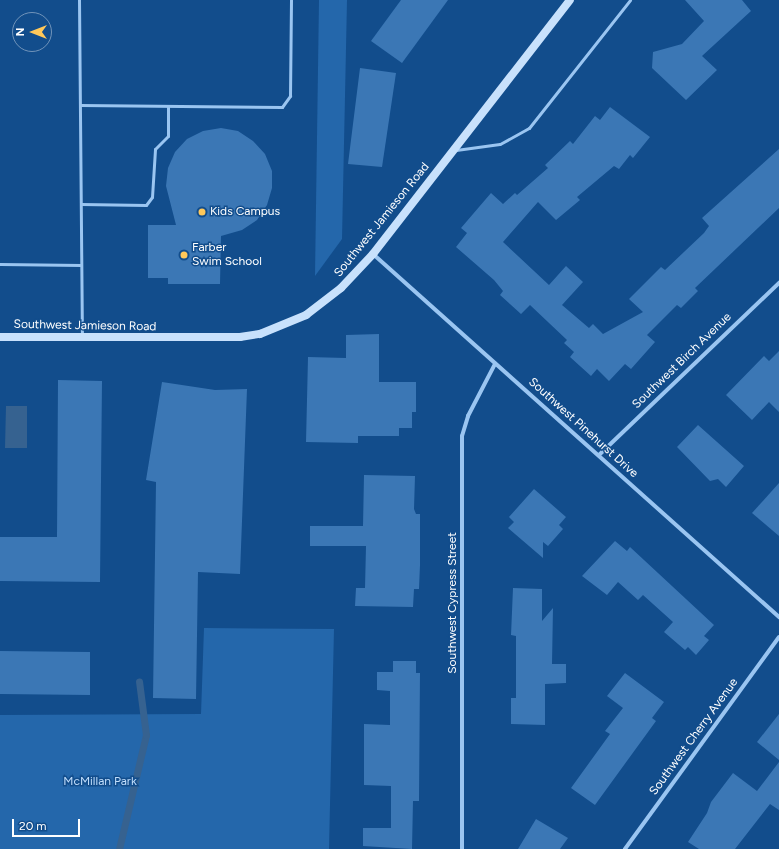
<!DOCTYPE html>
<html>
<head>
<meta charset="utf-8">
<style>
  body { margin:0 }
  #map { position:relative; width:779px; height:849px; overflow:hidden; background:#124d8c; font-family:Figtree,sans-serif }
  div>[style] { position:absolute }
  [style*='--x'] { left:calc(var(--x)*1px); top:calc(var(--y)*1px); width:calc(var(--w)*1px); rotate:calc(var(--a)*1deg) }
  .green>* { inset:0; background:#2467ab }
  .water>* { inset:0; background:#366290 }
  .stream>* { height:7px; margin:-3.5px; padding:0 3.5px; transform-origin:3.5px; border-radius:3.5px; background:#366290 }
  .building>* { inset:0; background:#3b77b5 }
  .lane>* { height:3px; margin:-1.5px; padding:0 1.5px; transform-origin:1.5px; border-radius:1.5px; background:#9ac5f1 }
  .street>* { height:4px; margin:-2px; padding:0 2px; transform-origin:2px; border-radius:2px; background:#9ac5f1 }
  .secondary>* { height:8px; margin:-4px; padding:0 4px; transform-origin:4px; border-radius:4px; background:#c8e1fc }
  .dots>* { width:11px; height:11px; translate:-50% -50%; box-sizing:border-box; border:2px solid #124d8c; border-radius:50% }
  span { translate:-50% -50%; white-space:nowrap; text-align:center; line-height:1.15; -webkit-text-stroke:3px #124d8c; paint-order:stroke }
  .poi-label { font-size:12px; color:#fff }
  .left { translate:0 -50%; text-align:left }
  .street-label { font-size:12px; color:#fff }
  .park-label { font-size:12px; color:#c1defc }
  .north { position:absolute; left:12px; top:12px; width:40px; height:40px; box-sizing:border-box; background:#124d8c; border:1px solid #7194ba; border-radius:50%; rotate:270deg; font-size:11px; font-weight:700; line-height:16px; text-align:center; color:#fff }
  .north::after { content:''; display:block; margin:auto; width:14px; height:18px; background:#ffc85a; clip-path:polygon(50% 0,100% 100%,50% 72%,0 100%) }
  .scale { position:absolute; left:12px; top:819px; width:68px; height:18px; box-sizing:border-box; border:2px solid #fff; border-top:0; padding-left:5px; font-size:12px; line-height:14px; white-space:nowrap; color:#fff; -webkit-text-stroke:3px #124d8c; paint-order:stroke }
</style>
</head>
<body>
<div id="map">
  <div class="green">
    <div style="clip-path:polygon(319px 0,347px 0,342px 239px,315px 276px)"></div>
    <div style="clip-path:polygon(204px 628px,334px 629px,329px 849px,0 849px,0 715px,201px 714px)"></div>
  </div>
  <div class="water">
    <div style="clip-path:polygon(6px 406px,27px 406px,27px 448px,5px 448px)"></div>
  </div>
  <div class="stream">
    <div style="--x:119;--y:849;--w:117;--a:-76.7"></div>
    <div style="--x:146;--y:735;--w:54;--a:-97.4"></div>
  </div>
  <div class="building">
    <div style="clip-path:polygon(401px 0,448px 0,402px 63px,371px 41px)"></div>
    <div style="clip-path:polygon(685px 0,742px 0,751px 11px,702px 56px,717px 70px,686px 100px,652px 68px,653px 52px,682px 44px,704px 21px)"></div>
    <div style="clip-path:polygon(360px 68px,396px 73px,382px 167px,348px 164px)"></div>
    <div style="clip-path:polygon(610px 107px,650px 137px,633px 158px,630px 155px,619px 169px,614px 166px,577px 197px,580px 200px,556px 220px,538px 202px,503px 242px,549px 285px,566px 266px,583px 282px,562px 305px,589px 328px,593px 324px,603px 334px,643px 312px,629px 299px,661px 267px,665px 270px,704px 233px,709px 226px,702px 218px,779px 149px,779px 208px,695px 288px,698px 291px,681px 308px,677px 305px,647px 335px,655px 342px,631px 369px,625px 364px,609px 381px,597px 369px,591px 376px,570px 357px,574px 352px,564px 343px,567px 340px,530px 305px,521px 314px,500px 295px,503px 291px,494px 280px,456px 247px,467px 233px,461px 228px,491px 193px,503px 204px,515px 193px,517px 195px,548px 168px,545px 165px,570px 141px,573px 144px,595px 116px,600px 120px)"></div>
    <div style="clip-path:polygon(221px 128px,238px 131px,253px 141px,265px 154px,272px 171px,272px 188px,267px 205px,257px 220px,242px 230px,221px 236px,220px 284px,168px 284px,168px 278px,148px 278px,148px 225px,176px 225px,166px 186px,168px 168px,175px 152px,187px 139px,203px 131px)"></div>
    <div style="clip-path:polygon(379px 334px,379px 382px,416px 382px,416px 412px,412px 412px,412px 428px,399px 428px,399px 436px,358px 436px,358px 443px,306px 442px,308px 357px,346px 358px,346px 335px)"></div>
    <div style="clip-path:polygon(779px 351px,779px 412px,769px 402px,752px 420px,726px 395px,764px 356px,769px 361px)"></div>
    <div style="clip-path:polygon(58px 380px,102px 381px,100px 582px,0 581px,0 537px,57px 537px)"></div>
    <div style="clip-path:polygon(162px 382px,215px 390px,247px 389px,240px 574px,198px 572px,196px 699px,153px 698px,156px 482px,146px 480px)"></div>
    <div style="clip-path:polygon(698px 425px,744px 466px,726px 487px,718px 479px,710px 481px,677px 447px)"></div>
    <div style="clip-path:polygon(364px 475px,415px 476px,414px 509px,416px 514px,420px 514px,420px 565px,419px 589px,414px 589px,413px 607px,355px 606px,356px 588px,365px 588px,366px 546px,310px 546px,310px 526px,363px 526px)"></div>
    <div style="clip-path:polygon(779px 483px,779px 536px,752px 513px)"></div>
    <div style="clip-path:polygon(534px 489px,566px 517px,559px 525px,563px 529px,548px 546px,543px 542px,543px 558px,508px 528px,514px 522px,509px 517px)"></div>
    <div style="clip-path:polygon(615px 541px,627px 551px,630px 547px,714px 625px,704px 636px,709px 640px,696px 655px,688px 647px,685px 650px,664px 632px,673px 622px,643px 595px,638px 600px,618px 582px,607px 595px,582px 576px)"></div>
    <div style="clip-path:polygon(513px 588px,542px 589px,542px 621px,553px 608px,552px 664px,566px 664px,566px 683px,545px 684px,545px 725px,511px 724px,511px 698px,516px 698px,516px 636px,511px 635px)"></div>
    <div style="clip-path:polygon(0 651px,90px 652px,90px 695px,0 694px)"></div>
    <div style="clip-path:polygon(393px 661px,416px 661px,416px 673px,420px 673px,419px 801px,413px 801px,412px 849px,363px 846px,363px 828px,391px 828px,391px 786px,364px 785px,364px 724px,390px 725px,390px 691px,377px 690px,377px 672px,393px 672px)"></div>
    <div style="clip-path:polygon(625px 673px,664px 702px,652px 718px,656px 721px,595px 805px,571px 788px,610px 734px,605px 731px,623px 708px,607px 696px)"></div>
    <div style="clip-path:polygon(779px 714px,779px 760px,757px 742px)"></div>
    <div style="clip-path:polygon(779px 762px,779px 810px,770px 804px,735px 849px,699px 849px,688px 842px,707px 813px,711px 802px,733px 773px,757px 791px)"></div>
    <div style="clip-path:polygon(536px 819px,568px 838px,560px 849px,518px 849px)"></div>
  </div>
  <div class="lane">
    <div style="--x:79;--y:0;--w:336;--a:89.5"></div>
    <div style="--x:80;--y:105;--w:202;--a:0.6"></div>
    <div style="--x:282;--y:107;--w:14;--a:-54"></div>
    <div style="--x:290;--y:96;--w:96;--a:-89.4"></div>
    <div style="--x:456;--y:150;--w:44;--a:-7.8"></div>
    <div style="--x:500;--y:144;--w:33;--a:-29"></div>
    <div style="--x:529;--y:128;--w:163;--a:-51.7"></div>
    <div style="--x:81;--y:204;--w:65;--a:0.9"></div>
    <div style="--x:146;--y:205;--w:10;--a:-53"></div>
    <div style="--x:152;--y:197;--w:48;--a:-86.4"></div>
    <div style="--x:155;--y:149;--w:18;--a:-45"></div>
    <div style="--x:168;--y:136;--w:30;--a:-90"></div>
    <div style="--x:0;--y:264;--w:81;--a:0.7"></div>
  </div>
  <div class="street">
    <div style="--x:373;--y:254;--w:545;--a:41.8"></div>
    <div style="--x:600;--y:454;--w:248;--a:-43.7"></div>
    <div style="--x:462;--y:849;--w:413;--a:-90"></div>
    <div style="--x:462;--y:436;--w:21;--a:-73"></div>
    <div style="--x:468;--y:416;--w:59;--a:-62.6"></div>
    <div style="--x:625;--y:849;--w:262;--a:-54"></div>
  </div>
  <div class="secondary">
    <div style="--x:0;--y:337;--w:240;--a:0"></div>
    <div style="--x:240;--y:337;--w:20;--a:-9"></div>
    <div style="--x:260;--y:334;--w:50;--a:-22.4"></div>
    <div style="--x:306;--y:315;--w:44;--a:-37.6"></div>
    <div style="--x:341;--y:288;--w:47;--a:-46.7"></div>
    <div style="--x:373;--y:254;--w:321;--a:-52.2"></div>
  </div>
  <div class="dots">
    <div style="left:202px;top:212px;background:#ffc85a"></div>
    <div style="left:184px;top:255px;background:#ffc85a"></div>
  </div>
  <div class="poi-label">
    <span class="left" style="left:210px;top:212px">Kids Campus</span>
    <span class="left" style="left:192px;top:255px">Farber<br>Swim School</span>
  </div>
  <div class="street-label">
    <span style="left:382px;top:220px;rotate:-51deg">Southwest Jamieson Road</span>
    <span style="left:85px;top:326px;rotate:1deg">Southwest Jamieson Road</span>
    <span style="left:682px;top:361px;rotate:-44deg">Southwest Birch Avenue</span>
    <span style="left:583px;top:428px;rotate:42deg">Southwest Pinehurst Drive</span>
    <span style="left:453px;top:603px;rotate:-90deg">Southwest Cypress Street</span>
    <span style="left:694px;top:737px;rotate:-54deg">Southwest Cherry Avenue</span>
  </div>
  <div class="park-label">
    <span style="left:100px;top:782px">McMillan Park</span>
  </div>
  <div class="north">N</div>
  <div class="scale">20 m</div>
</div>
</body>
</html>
